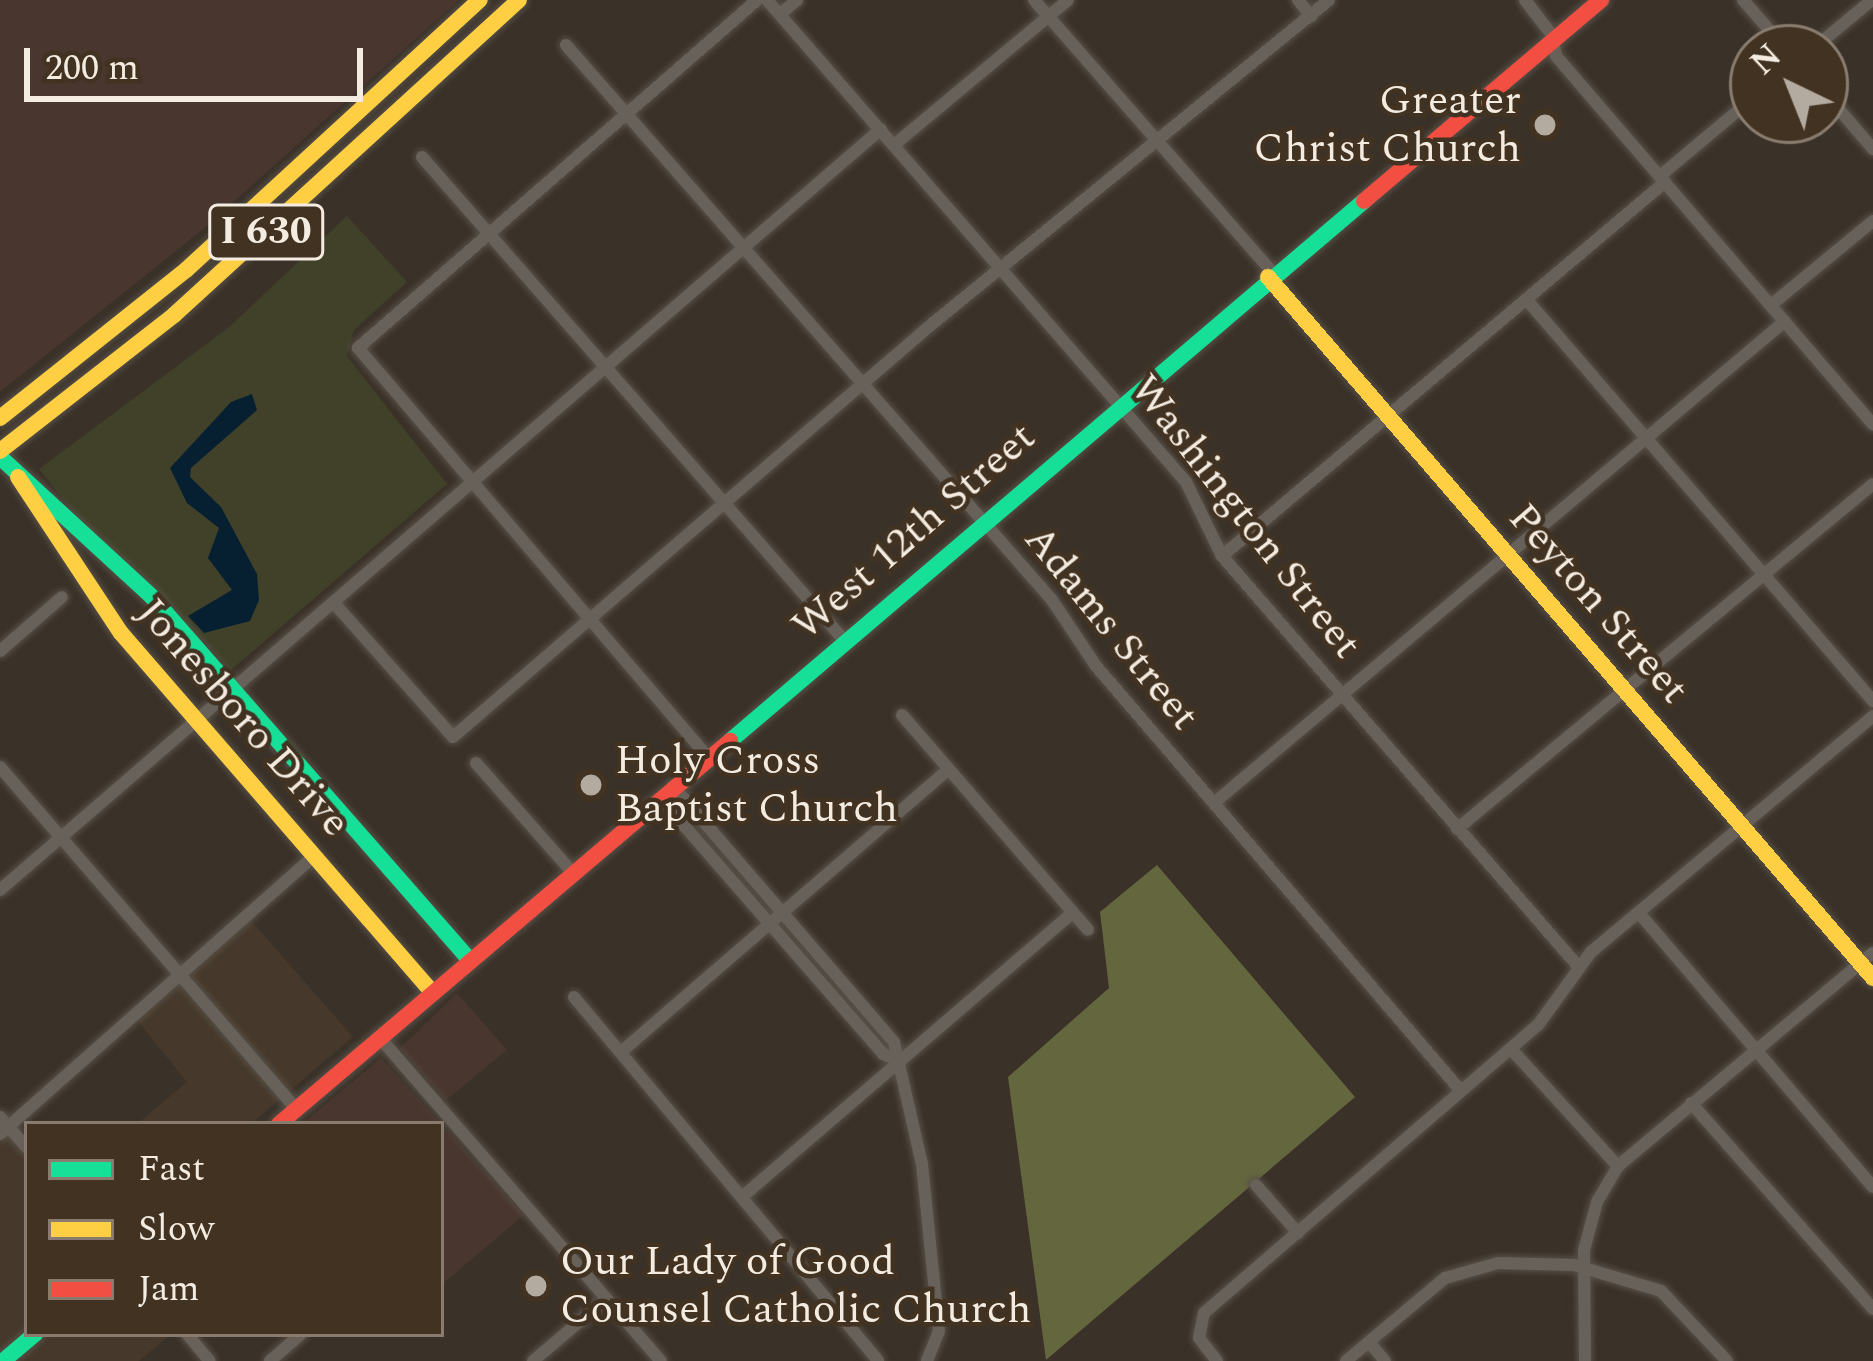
<!DOCTYPE html>
<html>
<head>
<meta charset="utf-8">
<style>
  body { margin:0 }
  #map { position:relative; width:1873px; height:1361px; overflow:hidden; background:#3a3128; font-family:Spectral,serif }
  div>[style] { position:absolute }
  [style*='--x'] { left:calc(var(--x)*1px); top:calc(var(--y)*1px); width:calc(var(--w)*1px); rotate:calc(var(--a)*1deg) }
  .commercial>* { inset:0; background:#46392b }
  .education>* { inset:0; background:#49372f }
  .green>* { inset:0; background:#404128 }
  .forest>* { inset:0; background:#64673e }
  .water>* { inset:0; background:#062032 }
  .roads { filter:drop-shadow(0 0 3px #575047) drop-shadow(0 0 3px #575047) }
  .street>* { height:12px; margin:-6px; padding:0 6px; transform-origin:6px; border-radius:6px; background:#67615a }
  .fast>* { height:16px; margin:-8px; padding:0 8px; transform-origin:8px; border-radius:8px; background:#16e098 }
  .slow>* { height:16px; margin:-8px; padding:0 8px; transform-origin:8px; border-radius:8px; background:#ffcf43 }
  .jam>* { height:16px; margin:-8px; padding:0 8px; transform-origin:8px; border-radius:8px; background:#f24e42 }
  .dots>* { width:33px; height:33px; translate:-50% -50%; box-sizing:border-box; border:6px solid #413221; border-radius:50% }
  span { translate:-50% -50%; white-space:nowrap; text-align:center; line-height:1.15; -webkit-text-stroke:9px #413221; paint-order:stroke }
  .shield-label span { padding:3px 9px; background:#413221; border:3px solid; border-radius:9px; -webkit-text-stroke-width:0 }
  .shield-label { font-size:39px; color:#f5ece1; font-weight:700 }
  .poi-label { font-size:42px; color:#f5ece1 }
  .right { translate:-100% -50%; text-align:right }
  .left { translate:0 -50%; text-align:left }
  .street-label { font-size:42px; color:#f5ece1 }
  .legend { position:absolute; left:24px; top:1121px; width:420px; height:216px; box-sizing:border-box; background:#413221; border:3px solid #897c6e; margin:0; padding:15px 21px; list-style:none; font-size:36px; color:#f5ece1 }
  .legend li { display:flex; align-items:center; gap:24px; height:60px }
  .legend b { width:60px; border:3px solid #897c6e }
  .north { position:absolute; left:1729px; top:24px; width:120px; height:120px; box-sizing:border-box; background:#413221; border:3px solid #897c6e; border-radius:50%; rotate:317deg; font-size:33px; font-weight:700; line-height:48px; text-align:center; color:#f5ece1 }
  .north::after { content:''; display:block; margin:auto; width:42px; height:54px; background:#b4aba0; clip-path:polygon(50% 0,100% 100%,50% 72%,0 100%) }
  .scale { position:absolute; left:24px; top:48px; width:339px; height:54px; box-sizing:border-box; border:6px solid #f5ece1; border-top:0; padding-left:15px; font-size:36px; line-height:42px; white-space:nowrap; color:#f5ece1; -webkit-text-stroke:9px #413221; paint-order:stroke }
</style>
</head>
<body>
<div id="map">
  <div class="commercial">
    <div style="clip-path:polygon(246px 915px,353px 1037px,251px 1124px,137px 1124px,187px 1082px,132px 1014px)"></div>
    <div style="clip-path:polygon(8px 1127px,27px 1148px,27px 1334px,171px 1334px,139px 1361px,0 1361px,0 1135px)"></div>
  </div>
  <div class="education">
    <div style="clip-path:polygon(0 0,459px 0,201px 231px,0 392px)"></div>
    <div style="clip-path:polygon(457px 993px,507px 1050px,446px 1100px,400px 1048px)"></div>
    <div style="clip-path:polygon(381px 1058px,524px 1215px,441px 1285px,441px 1124px,302px 1124px)"></div>
  </div>
  <div class="green">
    <div style="clip-path:polygon(347px 216px,407px 282px,354px 330px,347px 356px,447px 484px,231px 670px,84px 525px,39px 469px,228px 328px)"></div>
  </div>
  <div class="forest">
    <div style="clip-path:polygon(1157px 865px,1355px 1097px,1046px 1360px,1008px 1077px,1109px 988px,1100px 912px)"></div>
  </div>
  <div class="water">
    <div style="clip-path:polygon(252px 394px,257px 410px,191px 468px,190px 477px,221px 507px,257px 574px,259px 600px,250px 621px,204px 633px,188px 616px,232px 590px,208px 558px,219px 528px,187px 503px,170px 468px,231px 402px)"></div>
  </div>
  <div class="roads">
    <div class="street">
      <div style="--x:767;--y:0;--w:639;--a:49"></div>
      <div style="--x:1186;--y:482;--w:82;--a:64.1"></div>
      <div style="--x:1222;--y:556;--w:542;--a:49.04"></div>
      <div style="--x:1034;--y:0;--w:363;--a:48.8"></div>
      <div style="--x:1298;--y:0;--w:21;--a:51"></div>
      <div style="--x:1525;--y:0;--w:44;--a:52.4"></div>
      <div style="--x:1552;--y:35;--w:21;--a:79"></div>
      <div style="--x:1556;--y:56;--w:486;--a:49.3"></div>
      <div style="--x:1743;--y:0;--w:64;--a:48.8"></div>
      <div style="--x:780;--y:14;--w:22;--a:-39"></div>
      <div style="--x:566;--y:45;--w:738;--a:48.79"></div>
      <div style="--x:1052;--y:600;--w:79;--a:56.3"></div>
      <div style="--x:1096;--y:666;--w:560;--a:49.34"></div>
      <div style="--x:1814;--y:48;--w:75;--a:-39.6"></div>
      <div style="--x:1825;--y:93;--w:74;--a:49.4"></div>
      <div style="--x:894;--y:145;--w:226;--a:-39.8"></div>
      <div style="--x:422;--y:157;--w:640;--a:48.86"></div>
      <div style="--x:1660;--y:176;--w:121;--a:-40"></div>
      <div style="--x:1527;--y:300;--w:530;--a:49.21"></div>
      <div style="--x:1771;--y:305;--w:132;--a:-39.5"></div>
      <div style="--x:1222;--y:556;--w:580;--a:-40.17"></div>
      <div style="--x:334;--y:603;--w:179;--a:48.4"></div>
      <div style="--x:453;--y:737;--w:632;--a:-40.77"></div>
      <div style="--x:932;--y:324;--w:512;--a:-39.22"></div>
      <div style="--x:0;--y:651;--w:82;--a:-41.1"></div>
      <div style="--x:902;--y:715;--w:284;--a:49.1"></div>
      <div style="--x:707;--y:756;--w:537;--a:-130.54"></div>
      <div style="--x:358;--y:348;--w:529;--a:-41.09"></div>
      <div style="--x:476;--y:763;--w:145;--a:48.6"></div>
      <div style="--x:0;--y:767;--w:452;--a:49.1"></div>
      <div style="--x:673;--y:786;--w:338;--a:49.2"></div>
      <div style="--x:894;--y:1042;--w:125;--a:77.1"></div>
      <div style="--x:922;--y:1164;--w:168;--a:84.2"></div>
      <div style="--x:939;--y:1331;--w:32;--a:112"></div>
      <div style="--x:660;--y:798;--w:340;--a:48.9"></div>
      <div style="--x:883;--y:1054;--w:18;--a:22"></div>
      <div style="--x:1214;--y:803;--w:747;--a:-40.17"></div>
      <div style="--x:1457;--y:829;--w:540;--a:-39.67"></div>
      <div style="--x:0;--y:890;--w:1164;--a:-40.82"></div>
      <div style="--x:1639;--y:913;--w:360;--a:49.5"></div>
      <div style="--x:574;--y:997;--w:474;--a:50.1"></div>
      <div style="--x:380;--y:1038;--w:428;--a:49"></div>
      <div style="--x:1511;--y:1049;--w:159;--a:47.6"></div>
      <div style="--x:621;--y:1052;--w:432;--a:-40.8"></div>
      <div style="--x:1691;--y:1103;--w:275;--a:48.5"></div>
      <div style="--x:0;--y:1117;--w:41;--a:48.9"></div>
      <div style="--x:0;--y:1134;--w:419;--a:-41.5"></div>
      <div style="--x:1256;--y:1185;--w:64;--a:48.8"></div>
      <div style="--x:742;--y:1197;--w:435;--a:-40.7"></div>
      <div style="--x:187;--y:1334;--w:35;--a:50"></div>
      <div style="--x:1369;--y:1342;--w:25;--a:50"></div>
      <div style="--x:270;--y:1361;--w:41;--a:-41.1"></div>
      <div style="--x:533;--y:1361;--w:96;--a:-40.3"></div>
      <div style="--x:1217;--y:1361;--w:29;--a:-128"></div>
      <div style="--x:1199;--y:1338;--w:25;--a:-79"></div>
      <div style="--x:1204;--y:1313;--w:441;--a:-40.8"></div>
      <div style="--x:1538;--y:1025;--w:90;--a:-54"></div>
      <div style="--x:1591;--y:952;--w:368;--a:-39.9"></div>
      <div style="--x:1346;--y:1361;--w:129;--a:-40"></div>
      <div style="--x:1445;--y:1278;--w:55;--a:-15.8"></div>
      <div style="--x:1498;--y:1263;--w:76;--a:1.5"></div>
      <div style="--x:1574;--y:1265;--w:91;--a:16.6"></div>
      <div style="--x:1661;--y:1291;--w:96;--a:46.7"></div>
      <div style="--x:1585;--y:1361;--w:111;--a:-90.5"></div>
      <div style="--x:1584;--y:1250;--w:50;--a:-74.8"></div>
      <div style="--x:1597;--y:1202;--w:42;--a:-59.7"></div>
      <div style="--x:1618;--y:1166;--w:332;--a:-39.9"></div>
    </div>
    <div class="fast">
      <div style="--x:0;--y:457;--w:207;--a:42.6"></div>
      <div style="--x:152;--y:597;--w:481;--a:48.8"></div>
      <div style="--x:730;--y:741;--w:833;--a:-40.42"></div>
      <div style="--x:3;--y:1361;--w:42;--a:-40.2"></div>
    </div>
    <div class="slow">
      <div style="--x:1268;--y:277;--w:926;--a:49.2"></div>
      <div style="--x:0;--y:418;--w:238;--a:-38.5"></div>
      <div style="--x:186;--y:270;--w:399;--a:-42.6"></div>
      <div style="--x:0;--y:451;--w:221;--a:-38"></div>
      <div style="--x:174;--y:315;--w:467;--a:-42.4"></div>
      <div style="--x:18;--y:477;--w:187;--a:56.6"></div>
      <div style="--x:121;--y:633;--w:475;--a:49.1"></div>
    </div>
    <div class="jam">
      <div style="--x:1364;--y:201;--w:311;--a:-40.3"></div>
      <div style="--x:279;--y:1124;--w:592;--a:-40.34"></div>
    </div>
  </div>
  <div class="dots">
    <div style="left:1545px;top:125px;background:#b4aba0"></div>
    <div style="left:591px;top:785px;background:#b4aba0"></div>
    <div style="left:536px;top:1286px;background:#b4aba0"></div>
  </div>
  <div class="shield-label">
    <span style="left:266px;top:232px">I 630</span>
  </div>
  <div class="poi-label">
    <span class="right" style="left:1521px;top:125px">Greater<br>Christ Church</span>
    <span class="left" style="left:615px;top:785px">Holy Cross<br>Baptist Church</span>
    <span class="left" style="left:560px;top:1286px">Our Lady of Good<br>Counsel Catholic Church</span>
  </div>
  <div class="street-label">
    <span style="left:1245px;top:517px;rotate:52deg">Washington Street</span>
    <span style="left:914px;top:532px;rotate:-41deg">West 12th Street</span>
    <span style="left:1598px;top:604px;rotate:49deg">Peyton Street</span>
    <span style="left:1111px;top:628px;rotate:51deg">Adams Street</span>
    <span style="left:243px;top:718px;rotate:49deg">Jonesboro Drive</span>
  </div>
  <ul class="legend">
  <li><b style="height:15px;background:#16e098"></b>Fast</li>
  <li><b style="height:15px;background:#ffcf43"></b>Slow</li>
  <li><b style="height:15px;background:#f24e42"></b>Jam</li>
  </ul>
  <div class="north">N</div>
  <div class="scale">200 m</div>
</div>
</body>
</html>
